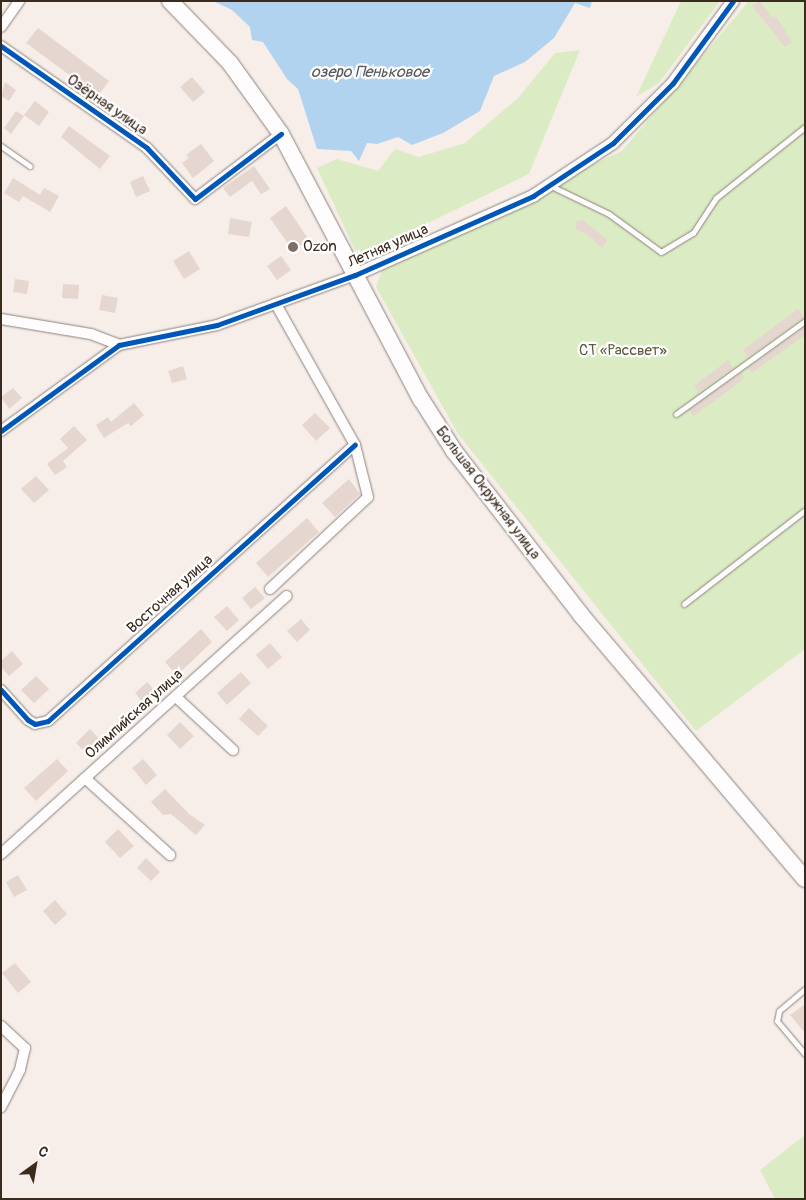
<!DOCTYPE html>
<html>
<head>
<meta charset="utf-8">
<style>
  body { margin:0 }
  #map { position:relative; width:806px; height:1200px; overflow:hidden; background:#f7eeea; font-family:Pangolin,sans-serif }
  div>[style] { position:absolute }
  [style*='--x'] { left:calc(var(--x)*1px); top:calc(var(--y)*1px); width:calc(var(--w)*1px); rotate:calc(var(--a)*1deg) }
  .green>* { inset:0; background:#dbecc4 }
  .water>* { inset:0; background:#b2d3ef }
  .building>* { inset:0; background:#e5d6cf }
  .roads { filter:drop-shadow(0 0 1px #8b837f) drop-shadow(0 0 1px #8b837f) }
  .service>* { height:5px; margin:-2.5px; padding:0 2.5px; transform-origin:2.5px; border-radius:2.5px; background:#fefcfc }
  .minor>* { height:10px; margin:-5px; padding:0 5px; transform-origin:5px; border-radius:5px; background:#fefcfc }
  .tertiary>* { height:12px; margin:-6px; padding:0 6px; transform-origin:6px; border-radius:6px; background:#fefcfc }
  .primary>* { height:16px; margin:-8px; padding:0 8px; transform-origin:8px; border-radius:8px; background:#fefcfc }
  .cycleway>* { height:5px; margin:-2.5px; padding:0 2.5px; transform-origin:2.5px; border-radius:2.5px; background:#0057b8 }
  .dots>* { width:14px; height:14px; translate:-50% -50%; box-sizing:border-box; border:2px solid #fff; border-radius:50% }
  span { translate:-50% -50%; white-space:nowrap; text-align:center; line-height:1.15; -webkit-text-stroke:4.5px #fff; paint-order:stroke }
  .street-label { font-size:15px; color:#3b2a1e }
  .poi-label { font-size:15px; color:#3b2a1e }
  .left { translate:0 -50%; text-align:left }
  .park-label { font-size:15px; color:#5d5a40 }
  .water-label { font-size:16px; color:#56595d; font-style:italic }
  .frame { position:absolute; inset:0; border:2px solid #3b2a1e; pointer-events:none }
  .north { position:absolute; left:10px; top:1140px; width:50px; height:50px; -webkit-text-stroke:4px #fff; paint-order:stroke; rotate:32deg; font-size:14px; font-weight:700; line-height:20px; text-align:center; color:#3b2a1e }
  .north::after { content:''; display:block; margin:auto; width:18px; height:22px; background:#3b2a1e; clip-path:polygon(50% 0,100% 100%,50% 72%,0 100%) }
</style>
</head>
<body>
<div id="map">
  <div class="green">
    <div style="clip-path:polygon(681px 1px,720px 1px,659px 83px,636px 97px)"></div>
    <div style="clip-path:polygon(749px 1px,805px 1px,805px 649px,696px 731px,458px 434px,376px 287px,385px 262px,622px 151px)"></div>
    <div style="clip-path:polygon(580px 50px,529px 174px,358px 257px,317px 168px,337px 159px,378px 171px,395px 149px,419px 157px,465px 143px,518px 98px,555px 53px)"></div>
    <div style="clip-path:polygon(805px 1135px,805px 1199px,775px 1199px,760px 1170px)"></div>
  </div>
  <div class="water">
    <div style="clip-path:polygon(213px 1px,592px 1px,590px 8px,575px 3px,554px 38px,525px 62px,494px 76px,480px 111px,443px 133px,412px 145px,398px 137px,377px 144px,367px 143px,359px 161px,351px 151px,317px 149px,298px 89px,287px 79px,263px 42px,252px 40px,250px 27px,232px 10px)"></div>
  </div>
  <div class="building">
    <div style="clip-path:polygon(760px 1px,773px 18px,776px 16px,792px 42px,785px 47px,752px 6px)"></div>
    <div style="clip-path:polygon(38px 28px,109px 81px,98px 96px,26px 43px)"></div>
    <div style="clip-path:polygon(192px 77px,205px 92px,193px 102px,180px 87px)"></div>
    <div style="clip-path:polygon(5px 82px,16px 90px,9px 101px,1px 96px)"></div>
    <div style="clip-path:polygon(35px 101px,49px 112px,39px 126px,24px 115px)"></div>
    <div style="clip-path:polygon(16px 111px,24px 116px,11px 134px,4px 128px)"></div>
    <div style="clip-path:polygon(69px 126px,110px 156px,100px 169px,61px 137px)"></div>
    <div style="clip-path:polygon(201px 144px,214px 161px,193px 178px,182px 163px,189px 158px,186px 155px)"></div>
    <div style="clip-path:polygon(254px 166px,270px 189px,261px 194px,252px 181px,230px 197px,223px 188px)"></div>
    <div style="clip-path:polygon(143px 176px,150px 191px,136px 197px,130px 182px)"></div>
    <div style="clip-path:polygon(13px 178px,40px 195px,44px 188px,59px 196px,50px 212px,23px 196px,19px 202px,4px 193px)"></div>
    <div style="clip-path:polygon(286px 206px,309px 240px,293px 251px,270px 218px)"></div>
    <div style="clip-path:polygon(230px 218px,252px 222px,249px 237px,228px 234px)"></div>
    <div style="clip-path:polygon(583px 220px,607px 240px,602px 248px,588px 235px,575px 229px,577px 221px)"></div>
    <div style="clip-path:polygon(189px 251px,200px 269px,184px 279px,173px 261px)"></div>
    <div style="clip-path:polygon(281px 256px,291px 270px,277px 280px,267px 266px)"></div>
    <div style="clip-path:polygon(15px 279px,29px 281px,27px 294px,13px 292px)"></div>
    <div style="clip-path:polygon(63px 284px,79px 285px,78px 299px,62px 298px)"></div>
    <div style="clip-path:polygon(102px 295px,118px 298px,115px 313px,99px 310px)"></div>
    <div style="clip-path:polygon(798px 309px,804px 317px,748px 357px,743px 350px)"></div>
    <div style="clip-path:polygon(805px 327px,805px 335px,752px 373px,748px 368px)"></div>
    <div style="clip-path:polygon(728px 360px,733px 368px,698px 392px,694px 386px)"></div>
    <div style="clip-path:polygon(183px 366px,187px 379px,172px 383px,168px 371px)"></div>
    <div style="clip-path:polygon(741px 373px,744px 377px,735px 386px,693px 416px,689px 410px)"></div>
    <div style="clip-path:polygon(13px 388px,22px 398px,9px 409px,1px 397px)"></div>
    <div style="clip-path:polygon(134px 403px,144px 415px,131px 426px,128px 423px,104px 438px,96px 425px,108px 417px,111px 422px)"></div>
    <div style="clip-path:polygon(315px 413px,330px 428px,316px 441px,302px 425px)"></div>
    <div style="clip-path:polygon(74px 426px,87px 440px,63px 461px,67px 467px,55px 475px,47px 464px,68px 448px,60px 439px)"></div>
    <div style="clip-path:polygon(36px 476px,49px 490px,34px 503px,21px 489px)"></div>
    <div style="clip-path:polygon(349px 479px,360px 494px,335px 517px,322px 503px)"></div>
    <div style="clip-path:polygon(307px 518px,319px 532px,268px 577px,256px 563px)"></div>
    <div style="clip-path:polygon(255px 587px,265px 598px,251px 609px,242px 598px)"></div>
    <div style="clip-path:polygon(227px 606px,239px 620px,227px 631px,214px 617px)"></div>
    <div style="clip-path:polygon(301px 619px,310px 630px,297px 642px,287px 631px)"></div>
    <div style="clip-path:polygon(201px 629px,212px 642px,177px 675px,165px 662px)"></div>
    <div style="clip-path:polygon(270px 643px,282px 657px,268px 669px,256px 655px)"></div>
    <div style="clip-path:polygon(12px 651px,23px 664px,9px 676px,1px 667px,1px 661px)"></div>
    <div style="clip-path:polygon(241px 672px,251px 683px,227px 705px,217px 693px)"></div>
    <div style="clip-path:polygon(36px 676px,49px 689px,34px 703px,21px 690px)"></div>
    <div style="clip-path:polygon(147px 682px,157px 693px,144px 704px,135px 693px)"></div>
    <div style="clip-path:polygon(249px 708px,268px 726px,258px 736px,239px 719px)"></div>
    <div style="clip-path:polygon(180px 722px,194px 736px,180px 749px,167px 735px)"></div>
    <div style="clip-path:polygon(90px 729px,100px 740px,86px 753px,76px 743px)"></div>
    <div style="clip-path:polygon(57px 759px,68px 771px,36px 801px,24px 788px)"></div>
    <div style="clip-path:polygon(143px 759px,157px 775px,146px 785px,132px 768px)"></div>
    <div style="clip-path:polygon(165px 789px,189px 814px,205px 825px,196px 835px,171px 814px,163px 815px,151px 802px)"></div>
    <div style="clip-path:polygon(118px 829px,134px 846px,120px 858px,105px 842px)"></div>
    <div style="clip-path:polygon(146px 858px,160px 872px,151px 881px,137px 868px)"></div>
    <div style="clip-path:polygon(18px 875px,27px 890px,14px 897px,6px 882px)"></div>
    <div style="clip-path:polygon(55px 900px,67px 914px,55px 925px,43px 911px)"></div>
    <div style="clip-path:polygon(15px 963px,31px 982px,18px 993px,2px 973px)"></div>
    <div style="clip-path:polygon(805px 1004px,805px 1033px,790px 1015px)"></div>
  </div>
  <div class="roads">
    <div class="service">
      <div style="--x:1;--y:146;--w:35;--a:35"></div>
      <div style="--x:551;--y:186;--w:64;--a:25.8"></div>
      <div style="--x:609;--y:214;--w:64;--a:36.2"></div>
      <div style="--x:661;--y:252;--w:37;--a:-31"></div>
      <div style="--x:693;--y:233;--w:42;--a:-56.7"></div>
      <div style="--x:716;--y:198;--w:114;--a:-38.6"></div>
      <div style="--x:676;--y:414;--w:159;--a:-35.8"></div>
      <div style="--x:684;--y:604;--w:153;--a:-37.8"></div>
      <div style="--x:805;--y:989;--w:34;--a:140"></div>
      <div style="--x:779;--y:1011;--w:10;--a:101"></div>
      <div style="--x:777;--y:1021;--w:43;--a:49.7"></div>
    </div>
    <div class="minor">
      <div style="--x:1;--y:27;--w:32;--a:-55"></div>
      <div style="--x:1;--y:46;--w:178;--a:34.9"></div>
      <div style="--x:147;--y:148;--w:70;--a:46.7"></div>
      <div style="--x:195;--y:199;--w:108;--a:-37.1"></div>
      <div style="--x:1;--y:319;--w:91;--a:9.5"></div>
      <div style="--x:91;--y:334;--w:30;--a:21"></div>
      <div style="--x:1;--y:431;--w:146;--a:-36.1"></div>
      <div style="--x:119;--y:345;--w:100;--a:-11.5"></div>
      <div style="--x:217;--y:325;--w:147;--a:-19.9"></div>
      <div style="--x:270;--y:589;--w:134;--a:-43.2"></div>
      <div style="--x:368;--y:497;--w:54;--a:-104"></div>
      <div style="--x:355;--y:445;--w:162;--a:-119.3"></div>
      <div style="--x:1;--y:690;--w:40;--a:48"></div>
      <div style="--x:28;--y:720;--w:8;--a:30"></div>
      <div style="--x:35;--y:724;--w:13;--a:-13"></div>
      <div style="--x:48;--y:721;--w:413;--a:-42"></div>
      <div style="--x:176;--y:697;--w:78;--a:42.9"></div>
      <div style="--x:85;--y:778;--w:115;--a:42.2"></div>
      <div style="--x:1;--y:854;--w:385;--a:-42.1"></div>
      <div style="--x:1;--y:1026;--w:33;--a:43"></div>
      <div style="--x:25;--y:1048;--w:23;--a:103"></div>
      <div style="--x:20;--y:1070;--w:42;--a:117.2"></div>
    </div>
    <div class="tertiary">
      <div style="--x:355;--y:275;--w:195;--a:-23.9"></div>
      <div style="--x:533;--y:196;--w:96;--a:-33.5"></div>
      <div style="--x:613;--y:143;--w:85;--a:-45"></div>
      <div style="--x:673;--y:83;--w:102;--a:-53.8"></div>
    </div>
    <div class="primary">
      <div style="--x:170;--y:1;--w:86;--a:45.9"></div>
      <div style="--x:230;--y:63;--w:87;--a:54.3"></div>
      <div style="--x:281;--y:134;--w:300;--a:62.2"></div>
      <div style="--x:421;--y:399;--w:62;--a:57.6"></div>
      <div style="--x:454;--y:451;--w:207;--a:52.2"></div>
      <div style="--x:581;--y:615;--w:346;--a:49.7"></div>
    </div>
  </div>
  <div class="cycleway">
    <div style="--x:1;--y:46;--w:178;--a:34.9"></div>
    <div style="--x:147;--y:148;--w:70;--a:46.7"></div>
    <div style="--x:195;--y:199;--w:108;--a:-37.1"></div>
    <div style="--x:1;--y:431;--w:146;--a:-36.1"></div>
    <div style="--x:119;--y:345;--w:100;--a:-11.5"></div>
    <div style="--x:217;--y:325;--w:147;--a:-19.9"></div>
    <div style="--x:355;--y:275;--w:195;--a:-23.9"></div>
    <div style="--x:533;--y:196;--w:96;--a:-33.5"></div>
    <div style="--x:613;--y:143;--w:85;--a:-45"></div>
    <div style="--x:673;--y:83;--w:102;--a:-53.8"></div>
    <div style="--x:1;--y:690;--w:40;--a:48"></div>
    <div style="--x:28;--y:720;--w:8;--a:30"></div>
    <div style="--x:35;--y:724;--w:13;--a:-13"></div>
    <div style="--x:48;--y:721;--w:413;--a:-42"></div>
  </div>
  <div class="dots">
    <div style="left:293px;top:247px;background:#7d6f65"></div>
  </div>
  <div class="street-label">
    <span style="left:107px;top:105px;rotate:35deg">Озёрная улица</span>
    <span style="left:388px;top:246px;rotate:-24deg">Летняя улица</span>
    <span style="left:488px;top:493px;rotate:53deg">Большая Окружная улица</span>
    <span style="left:170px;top:594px;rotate:-42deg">Восточная улица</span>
    <span style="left:134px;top:714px;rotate:-42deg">Олимпийская улица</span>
  </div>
  <div class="poi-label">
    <span class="left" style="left:303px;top:247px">Ozon</span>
  </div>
  <div class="park-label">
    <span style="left:623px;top:351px">СТ «Рассвет»</span>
  </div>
  <div class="water-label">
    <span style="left:370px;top:72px">озеро Пеньковое</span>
  </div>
  <div class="frame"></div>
  <div class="north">С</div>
</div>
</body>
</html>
